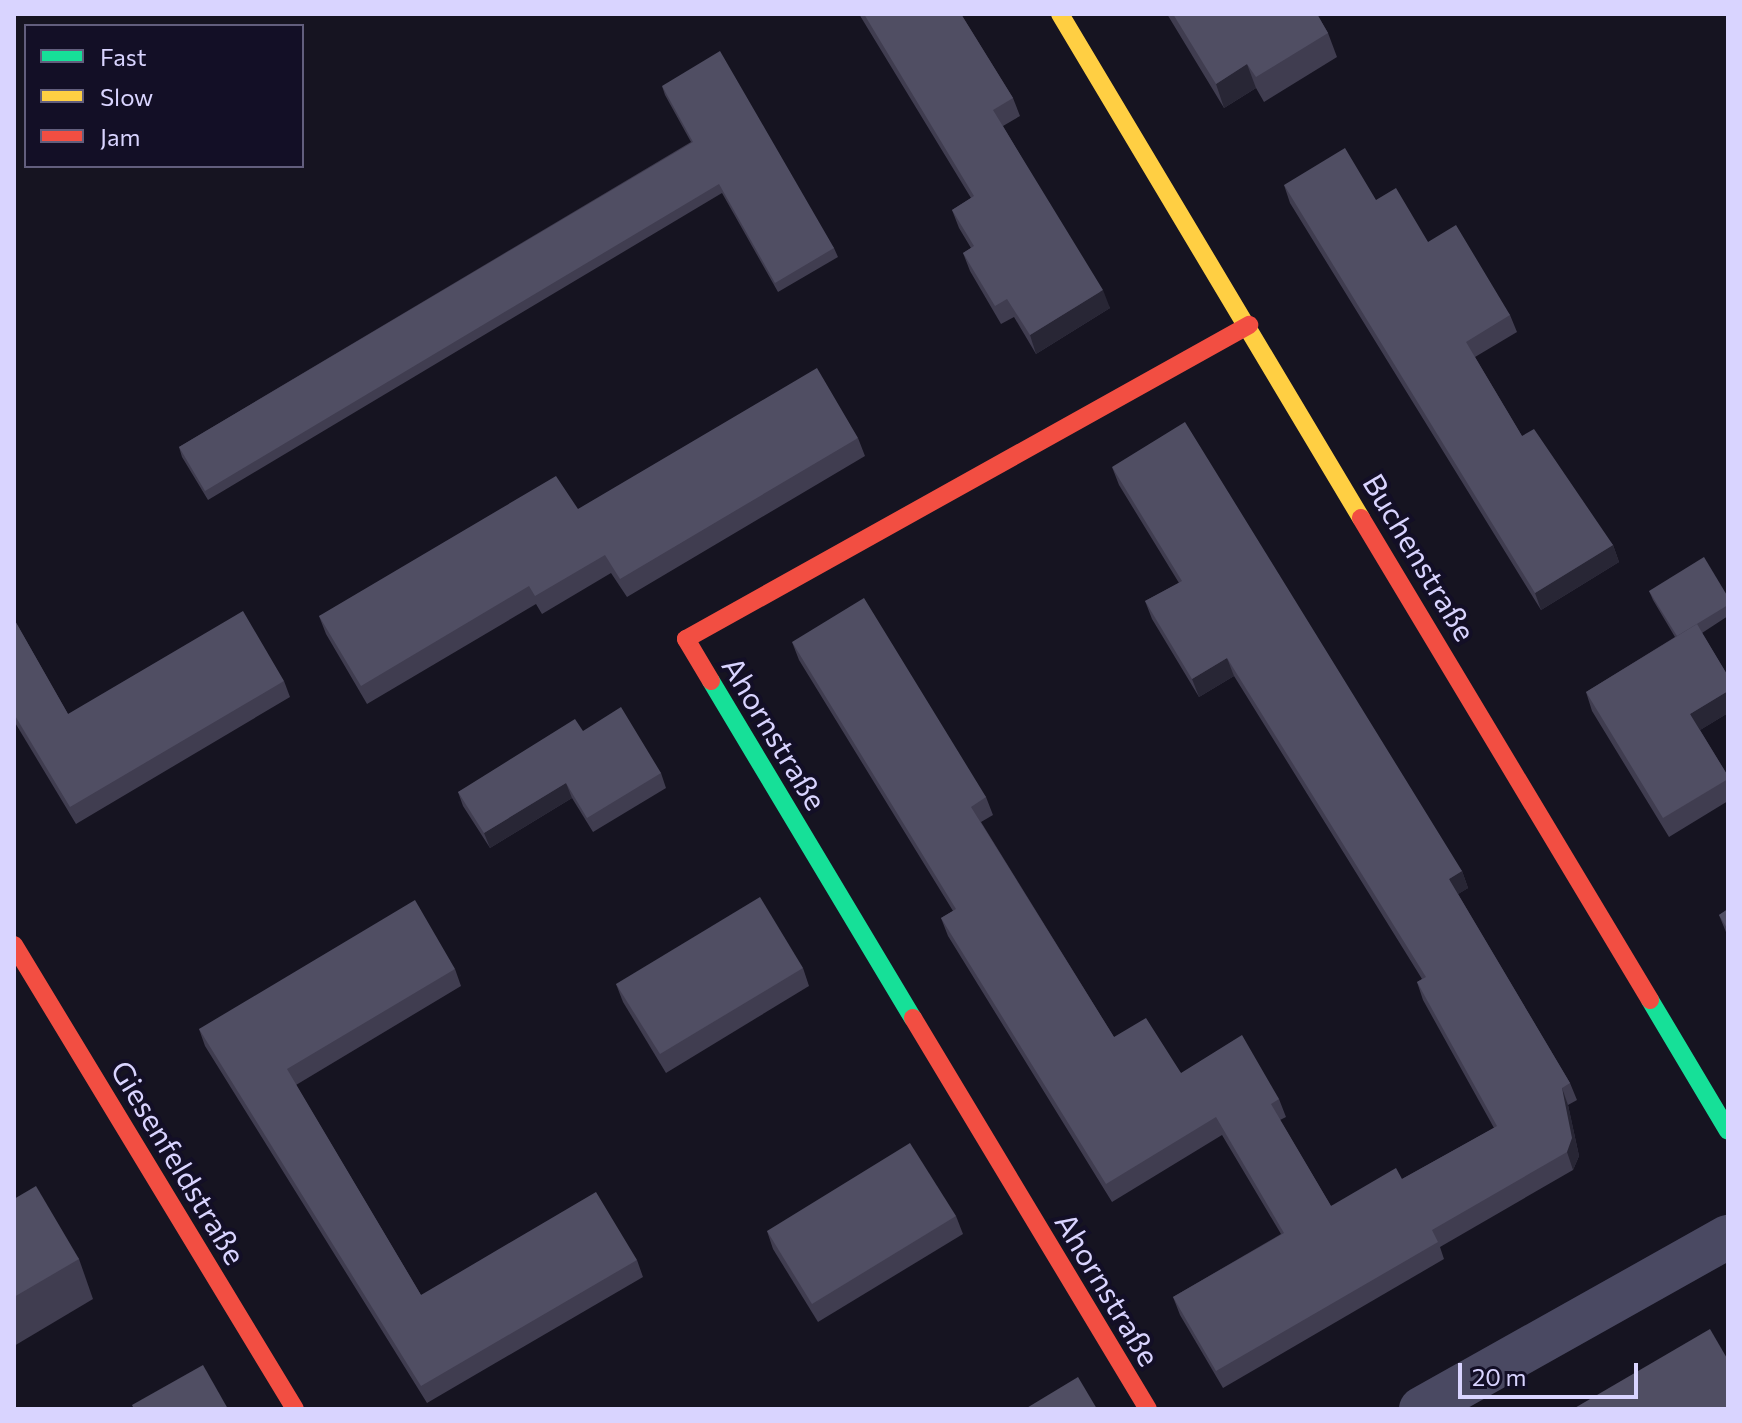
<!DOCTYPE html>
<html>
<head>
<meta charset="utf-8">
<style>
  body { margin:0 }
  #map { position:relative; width:1742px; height:1423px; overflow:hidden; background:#161421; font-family:Commissioner,sans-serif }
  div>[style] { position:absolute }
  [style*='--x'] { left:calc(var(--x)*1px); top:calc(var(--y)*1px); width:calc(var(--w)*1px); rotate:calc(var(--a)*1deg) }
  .street>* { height:44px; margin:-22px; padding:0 22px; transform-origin:22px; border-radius:22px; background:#4a4962 }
  .fast>* { height:18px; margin:-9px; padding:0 9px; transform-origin:9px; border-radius:9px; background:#16e098 }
  .slow>* { height:18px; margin:-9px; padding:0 9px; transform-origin:9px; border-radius:9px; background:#ffcf43 }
  .jam>* { height:18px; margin:-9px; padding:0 9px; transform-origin:9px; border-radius:9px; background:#f24e42 }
  .wall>* { inset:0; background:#403d50 }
  .shaded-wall>* { inset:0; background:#282635 }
  .building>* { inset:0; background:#504e63 }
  span { translate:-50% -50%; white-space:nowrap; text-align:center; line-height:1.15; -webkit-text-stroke:8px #130f26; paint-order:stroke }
  .street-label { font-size:30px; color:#d9d4ff }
  .frame { position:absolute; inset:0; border:16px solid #d9d4ff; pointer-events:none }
  .legend { position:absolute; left:24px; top:24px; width:280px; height:144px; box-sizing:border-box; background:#130f26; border:2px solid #625e7d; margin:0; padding:10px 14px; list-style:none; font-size:24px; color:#d9d4ff }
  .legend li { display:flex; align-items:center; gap:16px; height:40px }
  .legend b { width:40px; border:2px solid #625e7d }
  .scale { position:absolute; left:1458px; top:1363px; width:180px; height:36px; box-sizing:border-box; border:4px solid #d9d4ff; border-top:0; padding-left:10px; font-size:24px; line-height:28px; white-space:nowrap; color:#d9d4ff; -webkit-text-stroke:6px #130f26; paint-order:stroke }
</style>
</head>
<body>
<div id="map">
  <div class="street">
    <div style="--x:1421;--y:1409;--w:352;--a:-29.3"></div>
  </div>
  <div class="fast">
    <div style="--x:711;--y:681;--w:393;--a:59.1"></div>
    <div style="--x:1650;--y:1000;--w:152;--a:59.2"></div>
  </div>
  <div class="slow">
    <div style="--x:1060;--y:14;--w:587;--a:59.15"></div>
  </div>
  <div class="jam">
    <div style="--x:1361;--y:518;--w:562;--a:59.05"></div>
    <div style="--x:711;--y:681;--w:49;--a:-120.8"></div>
    <div style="--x:686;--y:639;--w:645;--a:-29.15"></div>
    <div style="--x:14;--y:945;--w:542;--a:58.8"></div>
    <div style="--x:913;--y:1018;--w:456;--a:59"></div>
  </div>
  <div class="wall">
    <div style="clip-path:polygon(859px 14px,961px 14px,1013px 98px,1020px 116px,1003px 126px,1110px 308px,1036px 354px,1014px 317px,1001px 324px,970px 271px,963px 253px,971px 248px,959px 228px,952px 210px,971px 198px)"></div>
    <div style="clip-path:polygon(1167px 14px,1317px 14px,1328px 33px,1337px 57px,1264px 102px,1256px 88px,1224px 108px)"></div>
    <div style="clip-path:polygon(662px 86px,834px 248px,838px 257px,778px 292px,722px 193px,208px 500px,182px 457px,179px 447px,691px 142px,665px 95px)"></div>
    <div style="clip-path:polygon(1284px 185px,1376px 200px,1428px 242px,1510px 315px,1517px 332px,1475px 357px,1522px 436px,1613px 545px,1619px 562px,1541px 610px,1290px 203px)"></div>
    <div style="clip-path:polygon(858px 438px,865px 456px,627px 597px,611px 573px,542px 614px,536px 604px,367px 704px,326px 634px,319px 616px,578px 509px)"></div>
    <div style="clip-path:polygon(1112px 467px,1462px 871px,1468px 888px,1458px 894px,1570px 1083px,1577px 1100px,1568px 1105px,1579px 1156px,1573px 1170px,1440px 1247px,1444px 1259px,1223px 1388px,1180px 1315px,1173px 1297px,1281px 1234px,1222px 1135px,1112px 1202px,948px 936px,941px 918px,953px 911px,799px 660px,792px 642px,986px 797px,993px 815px,981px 822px,1114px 1037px,1181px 1073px,1279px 1099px,1286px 1117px,1280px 1120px,1331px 1206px,1402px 1179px,1494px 1128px,1423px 1000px,1417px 982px,1422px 979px,1234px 676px,1199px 697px,1152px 619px,1145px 601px,1179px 583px,1119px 485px)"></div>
    <div style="clip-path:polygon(1649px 591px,1728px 597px,1728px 616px,1702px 633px,1728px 676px,1728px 713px,1700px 730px,1728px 776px,1728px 801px,1669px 837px,1592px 711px,1586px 692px,1675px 637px,1653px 600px)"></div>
    <div style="clip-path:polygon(14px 619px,68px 714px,284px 681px,290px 697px,76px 824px,14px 721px)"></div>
    <div style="clip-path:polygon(583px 731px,661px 773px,666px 788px,593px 832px,572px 798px,490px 848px,463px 806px,458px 792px)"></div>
    <div style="clip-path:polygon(1728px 909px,1728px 937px,1719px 915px)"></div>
    <div style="clip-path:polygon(803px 968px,809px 986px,666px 1073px,623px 1002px,616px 984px)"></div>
    <div style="clip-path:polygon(455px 969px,461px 986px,296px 1085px,421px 1295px,637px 1260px,643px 1277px,427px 1403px,205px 1046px,199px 1029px)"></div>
    <div style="clip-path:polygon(14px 1199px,79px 1259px,93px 1299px,14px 1346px)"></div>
    <div style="clip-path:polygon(956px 1216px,963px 1234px,818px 1322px,773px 1249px,767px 1231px)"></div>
  </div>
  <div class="shaded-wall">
    <div style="clip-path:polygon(1247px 64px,1256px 88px,1224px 108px,1216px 84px)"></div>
    <div style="clip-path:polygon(1103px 290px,1110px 308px,1036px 354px,1030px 335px)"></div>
    <div style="clip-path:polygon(1613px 545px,1619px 562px,1541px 610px,1535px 593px)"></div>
    <div style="clip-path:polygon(1227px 658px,1234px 676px,1199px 697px,1192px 679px)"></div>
    <div style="clip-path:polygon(1728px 691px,1728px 713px,1697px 732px,1690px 714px)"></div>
    <div style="clip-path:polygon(566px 783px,572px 798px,490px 848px,484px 833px)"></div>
    <div style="clip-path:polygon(1462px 871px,1468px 888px,1455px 896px,1449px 879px)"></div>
    <div style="clip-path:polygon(1562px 1088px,1568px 1105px,1579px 1156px,1573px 1170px,1567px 1152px)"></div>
  </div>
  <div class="building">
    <div style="clip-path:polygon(864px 14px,961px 14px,1013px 98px,993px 110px,1103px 290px,1030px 335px,1007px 299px,995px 306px,963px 253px,974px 246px,952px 210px,974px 196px)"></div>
    <div style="clip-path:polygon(1173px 14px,1317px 14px,1328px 33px,1256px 77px,1247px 64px,1216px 84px)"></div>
    <div style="clip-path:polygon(720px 51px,834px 248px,775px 283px,719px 184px,205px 491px,179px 447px,693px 142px,662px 86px)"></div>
    <div style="clip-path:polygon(1345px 148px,1376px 200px,1396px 188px,1428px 242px,1456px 225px,1510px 315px,1466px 342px,1522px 436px,1534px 429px,1613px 545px,1535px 593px,1284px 185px)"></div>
    <div style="clip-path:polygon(817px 368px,858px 438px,620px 579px,605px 555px,535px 596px,529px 586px,361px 686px,319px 616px,556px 476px,578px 509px)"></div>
    <div style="clip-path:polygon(1185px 422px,1462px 871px,1449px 879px,1570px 1083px,1562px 1088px,1572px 1138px,1567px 1152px,1432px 1230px,1438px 1242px,1216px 1371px,1173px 1297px,1284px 1233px,1216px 1117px,1106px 1184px,941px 918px,956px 909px,792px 642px,864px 598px,986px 797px,971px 807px,1114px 1037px,1146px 1018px,1181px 1073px,1242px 1035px,1279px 1099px,1271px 1104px,1331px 1206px,1396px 1168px,1402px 1179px,1497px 1126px,1417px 982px,1426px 977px,1227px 658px,1192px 679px,1145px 601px,1182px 581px,1112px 467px)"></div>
    <div style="clip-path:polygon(1704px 557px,1728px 597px,1728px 605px,1677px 636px,1649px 591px)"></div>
    <div style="clip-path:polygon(243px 611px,284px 681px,70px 807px,14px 714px,14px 619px,68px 714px)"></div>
    <div style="clip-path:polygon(1697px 624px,1728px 676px,1728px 691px,1690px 714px,1728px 776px,1728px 779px,1663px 818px,1586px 692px)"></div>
    <div style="clip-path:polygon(621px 707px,661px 773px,587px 818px,566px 783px,484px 833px,458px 792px,575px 719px,583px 731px)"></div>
    <div style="clip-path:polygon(760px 897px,803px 968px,660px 1054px,616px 984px)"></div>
    <div style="clip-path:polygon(415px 900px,455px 969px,287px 1069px,421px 1295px,596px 1192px,637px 1260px,421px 1386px,199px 1029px)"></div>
    <div style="clip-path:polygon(1728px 909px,1728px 930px,1719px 915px)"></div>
    <div style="clip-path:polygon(910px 1143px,956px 1216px,812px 1304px,767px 1231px)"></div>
    <div style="clip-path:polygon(36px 1186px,79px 1259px,14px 1297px,14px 1199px)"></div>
    <div style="clip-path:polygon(1710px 1329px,1728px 1360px,1728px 1409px,1573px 1409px)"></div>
    <div style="clip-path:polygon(203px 1365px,228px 1409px,134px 1409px,132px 1405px)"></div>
    <div style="clip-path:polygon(1078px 1377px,1097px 1409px,1025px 1409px)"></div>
  </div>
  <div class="street-label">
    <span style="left:1420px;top:557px;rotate:59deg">Buchenstraße</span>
    <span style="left:775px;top:733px;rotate:59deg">Ahornstraße</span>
    <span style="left:179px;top:1162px;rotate:59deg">Giesenfeldstraße</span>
    <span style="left:1108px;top:1289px;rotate:59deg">Ahornstraße</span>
  </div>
  <div class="frame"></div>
  <ul class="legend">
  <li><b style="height:10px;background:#16e098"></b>Fast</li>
  <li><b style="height:10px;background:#ffcf43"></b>Slow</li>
  <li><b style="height:10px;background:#f24e42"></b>Jam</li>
  </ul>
  <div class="scale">20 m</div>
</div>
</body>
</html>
